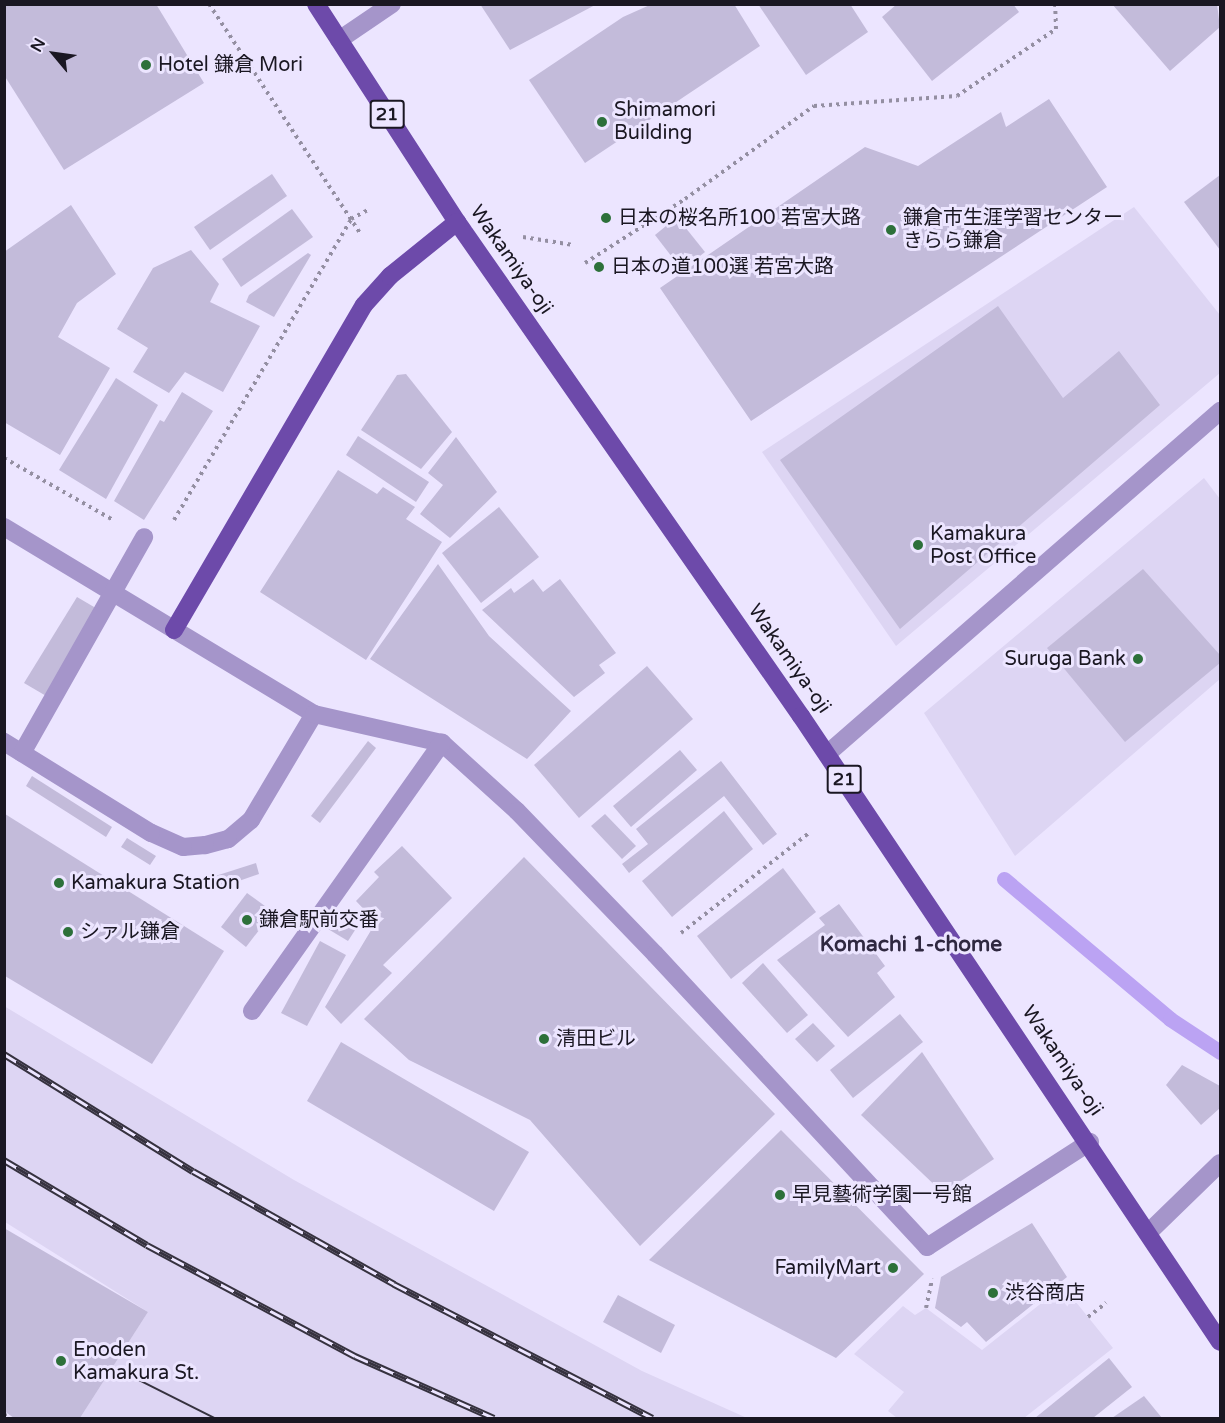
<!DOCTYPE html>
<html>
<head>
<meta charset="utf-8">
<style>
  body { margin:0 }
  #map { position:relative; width:1225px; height:1423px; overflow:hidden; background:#ece5ff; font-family:"Varela Round","Noto Sans JP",sans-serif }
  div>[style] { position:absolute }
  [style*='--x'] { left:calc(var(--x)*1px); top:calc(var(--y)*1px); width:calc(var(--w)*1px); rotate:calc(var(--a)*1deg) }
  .built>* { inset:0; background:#ddd5f3 }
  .stream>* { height:15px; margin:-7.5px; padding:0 7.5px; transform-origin:7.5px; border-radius:7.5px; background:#bba3f3 }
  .building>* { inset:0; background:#c3bbda }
  .path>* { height:4px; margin-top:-2px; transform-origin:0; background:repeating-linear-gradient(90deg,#948fa2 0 3px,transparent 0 7.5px) }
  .minor>* { height:18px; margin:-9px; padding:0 9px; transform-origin:9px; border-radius:9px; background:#a595ca }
  .major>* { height:18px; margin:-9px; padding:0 9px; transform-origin:9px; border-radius:9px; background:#6d4aaa }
  .tram>* { height:1.5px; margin:-0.75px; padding:0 0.75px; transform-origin:0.75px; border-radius:0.75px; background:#36323f }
  .rail>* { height:7px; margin-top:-3.5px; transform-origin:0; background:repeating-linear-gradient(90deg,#ece5ff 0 14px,#36323f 0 28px); box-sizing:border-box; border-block:2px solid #36323f }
  .dots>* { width:16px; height:16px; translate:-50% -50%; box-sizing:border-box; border:3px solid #ece5ff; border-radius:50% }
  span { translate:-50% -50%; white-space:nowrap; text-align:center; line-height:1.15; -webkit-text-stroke:6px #ece5ff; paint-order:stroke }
  .shield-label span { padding:2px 4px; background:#ece5ff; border:2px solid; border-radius:4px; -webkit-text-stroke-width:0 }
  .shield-label { font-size:18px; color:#1a1722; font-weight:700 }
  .poi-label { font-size:20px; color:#1a1722 }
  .left { translate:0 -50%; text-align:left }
  .right { translate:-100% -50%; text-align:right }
  .street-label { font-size:20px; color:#1a1722 }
  .neighbourhood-label { font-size:21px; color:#2f2840; font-weight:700 }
  .frame { position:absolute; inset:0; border:6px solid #1a1722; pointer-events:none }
  .north { position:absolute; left:24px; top:24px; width:60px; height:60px; -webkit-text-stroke:4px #ece5ff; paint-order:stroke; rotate:299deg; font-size:16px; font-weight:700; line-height:24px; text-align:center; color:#1a1722 }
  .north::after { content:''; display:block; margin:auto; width:21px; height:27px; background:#1a1722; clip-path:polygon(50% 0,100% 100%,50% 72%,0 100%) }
</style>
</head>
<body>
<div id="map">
  <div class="built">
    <div style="clip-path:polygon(1134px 207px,1220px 315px,1220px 373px,896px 646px,762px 452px)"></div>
    <div style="clip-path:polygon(1204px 478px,1220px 499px,1220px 679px,1015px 856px,924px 713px)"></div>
    <div style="clip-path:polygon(4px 1006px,294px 1180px,642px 1371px,747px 1418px,80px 1418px,148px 1312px,5px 1222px)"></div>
    <div style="clip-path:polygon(1063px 1286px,1113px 1348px,1024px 1418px,897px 1418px,888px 1411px,904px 1392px,854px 1354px,903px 1306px,915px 1315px,926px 1308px,982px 1350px)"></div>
  </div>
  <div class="stream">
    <div style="--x:1004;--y:879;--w:217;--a:40.1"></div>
    <div style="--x:1170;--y:1019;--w:60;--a:33.4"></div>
  </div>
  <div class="building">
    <div style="clip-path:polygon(4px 4px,156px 4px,204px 83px,64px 170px,4px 75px)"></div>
    <div style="clip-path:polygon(480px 4px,597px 4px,510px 50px)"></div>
    <div style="clip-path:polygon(652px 4px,734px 4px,760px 46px,585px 163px,529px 80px,623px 17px)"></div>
    <div style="clip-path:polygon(758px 4px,850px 4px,868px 32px,806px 75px)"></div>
    <div style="clip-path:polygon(897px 4px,1013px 4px,1019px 12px,932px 81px,882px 17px)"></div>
    <div style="clip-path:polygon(1112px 4px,1217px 4px,1220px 27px,1170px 71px)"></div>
    <div style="clip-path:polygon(1049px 99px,1107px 187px,751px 421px,660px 288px,865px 147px,918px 166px,1001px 112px,1006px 127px)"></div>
    <div style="clip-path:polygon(272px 174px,287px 196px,210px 250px,194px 227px)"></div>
    <div style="clip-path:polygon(1220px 175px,1220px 250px,1184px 202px)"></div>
    <div style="clip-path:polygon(71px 205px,116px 274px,77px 303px,58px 337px,110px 368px,60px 455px,4px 422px,4px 252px)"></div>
    <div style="clip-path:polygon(292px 209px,313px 237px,241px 287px,222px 259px)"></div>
    <div style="clip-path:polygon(677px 217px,705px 252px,682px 270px,655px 235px)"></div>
    <div style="clip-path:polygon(191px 250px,219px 284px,210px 302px,260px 326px,223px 392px,185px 372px,169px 393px,133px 372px,148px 348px,117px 329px,153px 268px)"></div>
    <div style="clip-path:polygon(308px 253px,311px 255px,274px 317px,246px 302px,249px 295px)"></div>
    <div style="clip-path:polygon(998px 306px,1063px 398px,1119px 351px,1160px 405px,900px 629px,780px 460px)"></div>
    <div style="clip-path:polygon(406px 374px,452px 432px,421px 469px,361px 430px,397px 375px)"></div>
    <div style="clip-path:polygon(116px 378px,158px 405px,106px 499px,59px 470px)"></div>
    <div style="clip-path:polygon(182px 392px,213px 411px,144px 520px,114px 501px,160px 420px,164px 422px)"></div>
    <div style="clip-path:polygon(358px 436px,429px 482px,416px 502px,346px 455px)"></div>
    <div style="clip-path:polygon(456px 437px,497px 492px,450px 538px,420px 514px,443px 485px,428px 473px)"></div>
    <div style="clip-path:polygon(338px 470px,377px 494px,383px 487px,415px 507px,406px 519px,442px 542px,366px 660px,260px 592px)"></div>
    <div style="clip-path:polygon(499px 507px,539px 557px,481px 603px,442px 553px)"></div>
    <div style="clip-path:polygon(438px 564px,489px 636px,571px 711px,527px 759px,370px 659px)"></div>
    <div style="clip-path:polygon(1143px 569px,1220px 655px,1220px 663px,1125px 742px,1047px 648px)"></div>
    <div style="clip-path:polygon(533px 579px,543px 592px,560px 579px,616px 653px,599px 665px,605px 673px,574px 697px,482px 610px,511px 588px,514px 593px)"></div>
    <div style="clip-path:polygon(77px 597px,106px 614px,53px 700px,24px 683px)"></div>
    <div style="clip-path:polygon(647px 666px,693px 719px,579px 818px,534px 765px)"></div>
    <div style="clip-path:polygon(368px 741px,376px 748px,320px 823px,311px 816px)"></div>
    <div style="clip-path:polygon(680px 750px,697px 770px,631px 827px,613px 806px)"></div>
    <div style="clip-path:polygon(721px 761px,777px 834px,763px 845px,724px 796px,629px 873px,622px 864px,648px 844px,636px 829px)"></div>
    <div style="clip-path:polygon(32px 776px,112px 827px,106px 837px,26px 786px)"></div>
    <div style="clip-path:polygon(724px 811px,753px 849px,672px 917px,642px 881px)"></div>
    <div style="clip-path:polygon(5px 814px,224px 951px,152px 1064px,5px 976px)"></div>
    <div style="clip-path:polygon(605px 814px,636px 846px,622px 859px,591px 826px)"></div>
    <div style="clip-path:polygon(127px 838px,156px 856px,150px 865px,121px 847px)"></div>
    <div style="clip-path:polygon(402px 846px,452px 898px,383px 965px,392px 973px,341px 1024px,325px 1007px,376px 922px,356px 901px,379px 877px,374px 872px)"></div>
    <div style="clip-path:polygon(524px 857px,775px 1114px,640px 1246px,530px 1120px,409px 1060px,364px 1019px)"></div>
    <div style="clip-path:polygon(256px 863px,259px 874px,213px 890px,209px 878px)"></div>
    <div style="clip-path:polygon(783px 868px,816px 912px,731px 979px,697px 936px)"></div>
    <div style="clip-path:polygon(247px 893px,273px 912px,246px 947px,221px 927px)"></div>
    <div style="clip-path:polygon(839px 904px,885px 966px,877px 973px,895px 997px,848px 1037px,777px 960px,825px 925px,819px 918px)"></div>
    <div style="clip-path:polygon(337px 915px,357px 927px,348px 941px,328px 929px)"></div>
    <div style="clip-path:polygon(320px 941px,346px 955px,307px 1026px,281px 1013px)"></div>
    <div style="clip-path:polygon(763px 963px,808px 1015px,787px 1033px,742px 983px)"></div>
    <div style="clip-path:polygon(900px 1014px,923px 1042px,853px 1098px,830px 1070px)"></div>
    <div style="clip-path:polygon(813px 1023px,835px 1046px,817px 1062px,795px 1039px)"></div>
    <div style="clip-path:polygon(341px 1042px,529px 1152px,494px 1211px,307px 1101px)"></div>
    <div style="clip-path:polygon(922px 1052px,994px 1159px,943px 1193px,861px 1115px)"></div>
    <div style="clip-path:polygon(1182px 1065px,1220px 1086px,1220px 1108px,1201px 1125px,1166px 1085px)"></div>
    <div style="clip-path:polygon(781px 1130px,924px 1274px,836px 1358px,649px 1260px)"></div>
    <div style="clip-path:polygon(1032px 1223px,1067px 1277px,986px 1342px,967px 1322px,961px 1327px,935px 1308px,941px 1277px)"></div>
    <div style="clip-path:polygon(4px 1228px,148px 1312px,80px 1418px,14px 1418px,4px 1411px)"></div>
    <div style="clip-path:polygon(618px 1295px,675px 1325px,661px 1353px,603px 1322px)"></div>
    <div style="clip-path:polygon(1109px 1358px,1132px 1387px,1093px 1418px,1035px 1418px)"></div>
    <div style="clip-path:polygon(1144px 1396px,1162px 1418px,1112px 1418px)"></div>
  </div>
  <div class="path">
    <div style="--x:209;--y:4;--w:274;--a:56.6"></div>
    <div style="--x:523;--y:237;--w:51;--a:9.1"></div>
    <div style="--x:585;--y:263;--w:119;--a:-32.6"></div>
    <div style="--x:685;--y:199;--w:159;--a:-35.8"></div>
    <div style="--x:814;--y:106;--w:143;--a:-4"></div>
    <div style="--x:957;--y:96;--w:120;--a:-34.1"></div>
    <div style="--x:1056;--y:29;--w:25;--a:-92"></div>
    <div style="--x:4;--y:458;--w:125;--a:29.6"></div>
    <div style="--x:174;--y:520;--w:349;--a:-59.5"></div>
    <div style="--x:351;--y:219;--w:19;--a:-28"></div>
    <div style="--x:681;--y:933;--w:162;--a:-38"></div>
    <div style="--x:926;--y:1308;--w:30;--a:-78"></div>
    <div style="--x:1088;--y:1317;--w:23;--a:-38"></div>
    <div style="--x:4;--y:1414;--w:6;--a:39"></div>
  </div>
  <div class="minor">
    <div style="--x:339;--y:40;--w:64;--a:-34.2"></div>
    <div style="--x:4;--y:527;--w:362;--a:31.1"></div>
    <div style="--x:314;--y:714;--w:123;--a:120.7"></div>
    <div style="--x:251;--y:820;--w:30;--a:140"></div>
    <div style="--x:228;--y:839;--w:24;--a:165"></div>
    <div style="--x:205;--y:845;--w:22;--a:175"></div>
    <div style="--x:183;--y:847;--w:35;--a:-156"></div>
    <div style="--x:151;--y:833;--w:173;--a:-148.2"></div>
    <div style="--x:314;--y:714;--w:131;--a:12.8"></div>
    <div style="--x:442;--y:743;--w:101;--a:42.2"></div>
    <div style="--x:517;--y:811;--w:199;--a:46"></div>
    <div style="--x:655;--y:954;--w:400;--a:47.1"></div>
    <div style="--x:927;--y:1247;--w:194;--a:-32.8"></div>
    <div style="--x:22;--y:753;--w:248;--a:-60.5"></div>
    <div style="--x:827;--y:754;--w:522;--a:-41.11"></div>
    <div style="--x:252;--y:1011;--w:329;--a:-54.7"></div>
    <div style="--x:1149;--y:1232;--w:99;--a:-44.2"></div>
  </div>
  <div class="major">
    <div style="--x:316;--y:4;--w:260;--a:57.1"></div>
    <div style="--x:457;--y:222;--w:602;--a:55.15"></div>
    <div style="--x:801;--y:716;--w:753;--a:56.2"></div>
    <div style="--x:174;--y:630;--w:376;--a:-59.7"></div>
    <div style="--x:364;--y:305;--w:39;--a:-48"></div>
    <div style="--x:390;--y:276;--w:86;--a:-38.9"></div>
  </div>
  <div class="tram">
    <div style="--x:127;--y:1374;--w:98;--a:26.6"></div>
  </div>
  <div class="rail">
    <div style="--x:4;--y:1054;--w:222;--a:31.8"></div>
    <div style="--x:193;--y:1171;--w:231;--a:29.3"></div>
    <div style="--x:394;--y:1284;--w:291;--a:27.4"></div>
    <div style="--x:4;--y:1160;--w:166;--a:30.7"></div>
    <div style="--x:147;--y:1245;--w:236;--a:28.1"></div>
    <div style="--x:355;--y:1356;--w:152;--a:24"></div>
  </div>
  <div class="dots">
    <div style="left:146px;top:65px;background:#2d703a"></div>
    <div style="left:602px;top:122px;background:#2d703a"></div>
    <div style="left:606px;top:218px;background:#2d703a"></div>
    <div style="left:891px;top:230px;background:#2d703a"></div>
    <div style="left:599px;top:267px;background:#2d703a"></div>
    <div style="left:918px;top:545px;background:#2d703a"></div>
    <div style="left:1138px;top:659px;background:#2d703a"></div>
    <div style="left:59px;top:883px;background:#2d703a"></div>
    <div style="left:247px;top:920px;background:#2d703a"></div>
    <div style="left:68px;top:932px;background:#2d703a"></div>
    <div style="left:544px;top:1039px;background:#2d703a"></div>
    <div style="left:780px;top:1195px;background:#2d703a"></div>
    <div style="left:893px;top:1268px;background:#2d703a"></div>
    <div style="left:993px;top:1293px;background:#2d703a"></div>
    <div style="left:61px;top:1361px;background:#2d703a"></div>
  </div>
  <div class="shield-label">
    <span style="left:387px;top:114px">21</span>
    <span style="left:844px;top:779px">21</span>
  </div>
  <div class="poi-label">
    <span class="left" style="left:158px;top:65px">Hotel 鎌倉 Mori</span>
    <span class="left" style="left:614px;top:122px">Shimamori<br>Building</span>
    <span class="left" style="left:618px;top:218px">日本の桜名所100 若宮大路</span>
    <span class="left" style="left:903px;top:230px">鎌倉市生涯学習センター<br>きらら鎌倉</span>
    <span class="left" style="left:611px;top:267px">日本の道100選 若宮大路</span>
    <span class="left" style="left:930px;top:546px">Kamakura<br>Post Office</span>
    <span class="right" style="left:1126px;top:659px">Suruga Bank</span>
    <span class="left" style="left:71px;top:883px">Kamakura Station</span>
    <span class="left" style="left:259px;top:920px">鎌倉駅前交番</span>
    <span class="left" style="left:80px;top:932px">シァル鎌倉</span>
    <span class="left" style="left:556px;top:1039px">清田ビル</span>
    <span class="left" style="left:792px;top:1195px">早見藝術学園一号館</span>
    <span class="right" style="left:881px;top:1268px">FamilyMart</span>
    <span class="left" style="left:1005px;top:1293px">渋谷商店</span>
    <span class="left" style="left:73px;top:1362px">Enoden<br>Kamakura St.</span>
  </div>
  <div class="street-label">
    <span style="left:511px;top:260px;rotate:55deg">Wakamiya-oji</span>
    <span style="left:789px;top:659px;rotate:55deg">Wakamiya-oji</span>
    <span style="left:1062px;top:1061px;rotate:56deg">Wakamiya-oji</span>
  </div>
  <div class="neighbourhood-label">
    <span style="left:911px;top:945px">Komachi 1-chome</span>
  </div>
  <div class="frame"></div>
  <div class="north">N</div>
</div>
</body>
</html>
